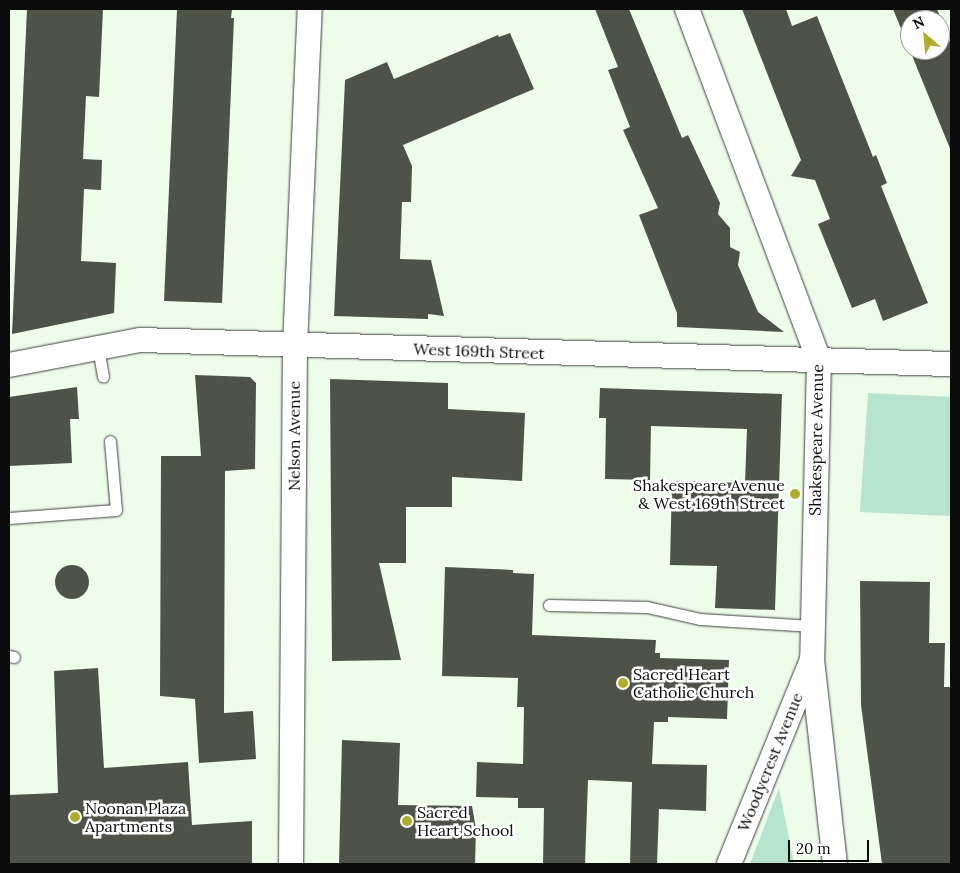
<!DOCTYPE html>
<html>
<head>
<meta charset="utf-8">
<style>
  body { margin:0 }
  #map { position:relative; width:960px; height:873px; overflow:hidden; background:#edfdea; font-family:Lora,serif }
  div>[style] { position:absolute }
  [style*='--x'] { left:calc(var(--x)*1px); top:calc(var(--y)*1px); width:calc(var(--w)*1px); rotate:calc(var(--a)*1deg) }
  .green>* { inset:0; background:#b7e4ce }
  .building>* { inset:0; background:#4e5248 }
  .round { border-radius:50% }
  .roads { filter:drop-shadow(0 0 1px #3e3e3e) drop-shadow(0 0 1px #3e3e3e) }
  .service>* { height:11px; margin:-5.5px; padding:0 5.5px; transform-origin:5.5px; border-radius:5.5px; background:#fff }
  .minor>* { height:24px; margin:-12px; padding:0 12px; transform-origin:12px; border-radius:12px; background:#fff }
  .dots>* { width:14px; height:14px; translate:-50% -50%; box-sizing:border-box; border:2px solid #fff; border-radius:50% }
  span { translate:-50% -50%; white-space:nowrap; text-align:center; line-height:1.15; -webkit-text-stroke:5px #fff; paint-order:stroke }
  .street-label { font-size:16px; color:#0b0b0b }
  .poi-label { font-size:16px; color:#0b0b0b }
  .right { translate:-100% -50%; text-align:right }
  .left { translate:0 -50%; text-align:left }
  .frame { position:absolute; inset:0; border:10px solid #0b0b0b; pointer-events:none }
  .north { position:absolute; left:900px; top:10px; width:50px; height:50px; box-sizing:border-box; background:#fff; border:1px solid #9d9d9d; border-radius:50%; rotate:333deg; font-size:14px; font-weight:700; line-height:20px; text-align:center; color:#0b0b0b }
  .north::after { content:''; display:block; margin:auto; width:18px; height:22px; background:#afac2e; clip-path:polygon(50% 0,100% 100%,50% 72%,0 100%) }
  .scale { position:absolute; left:788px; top:840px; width:81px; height:22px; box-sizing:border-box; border:2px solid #0b0b0b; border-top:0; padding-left:6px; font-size:15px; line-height:18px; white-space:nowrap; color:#0b0b0b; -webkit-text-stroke:4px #fff; paint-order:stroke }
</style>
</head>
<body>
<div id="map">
  <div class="green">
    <div style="clip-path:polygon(868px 393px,951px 397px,951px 516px,860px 512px)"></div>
    <div style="clip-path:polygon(779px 788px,794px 864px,750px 864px)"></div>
  </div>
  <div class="building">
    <div style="clip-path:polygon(27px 9px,103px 9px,99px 97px,86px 96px,83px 159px,102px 160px,101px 190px,84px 189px,81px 261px,116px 263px,114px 313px,12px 334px)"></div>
    <div style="clip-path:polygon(177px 9px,232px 9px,231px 18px,234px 18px,222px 303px,164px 301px)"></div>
    <div style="clip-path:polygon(595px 9px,629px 9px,682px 138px,688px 135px,720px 203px,718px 214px,730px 228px,730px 247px,740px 252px,738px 265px,758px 312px,784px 332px,677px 327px,677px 313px,639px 215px,658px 208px,623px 130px,630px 127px,608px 70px,618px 67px)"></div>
    <div style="clip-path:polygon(742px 9px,786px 9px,792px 26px,817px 16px,873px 157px,876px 155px,887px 183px,881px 186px,928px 303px,883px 321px,875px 299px,852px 308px,818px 224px,830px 219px,815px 180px,791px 176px,801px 160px)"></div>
    <div style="clip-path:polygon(evenodd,893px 9px,937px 9px,951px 45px,951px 151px,893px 9px,910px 20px,940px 20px,940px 50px,910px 50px,910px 20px)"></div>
    <div style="clip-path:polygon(510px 33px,534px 89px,403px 145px,412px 166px,411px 202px,402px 202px,400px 259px,431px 260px,444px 316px,428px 314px,428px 319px,334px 316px,345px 80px,387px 62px,394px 79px,498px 35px,499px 37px)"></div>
    <div style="clip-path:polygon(195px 375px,250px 377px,256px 383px,255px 469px,225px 471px,224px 713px,253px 711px,256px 759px,199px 763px,195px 699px,160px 696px,161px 456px,201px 456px)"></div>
    <div style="clip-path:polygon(330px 379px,448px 383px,448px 409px,525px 413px,522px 481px,452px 477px,452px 507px,406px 507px,406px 563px,379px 563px,401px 660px,332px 661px)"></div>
    <div style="clip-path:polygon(77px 387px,79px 419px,70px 419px,72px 463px,9px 466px,9px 397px)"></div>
    <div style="clip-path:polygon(600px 388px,782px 394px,775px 610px,715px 608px,717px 566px,670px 565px,672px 481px,745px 483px,747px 429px,651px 426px,650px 480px,605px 479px,606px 418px,599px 418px)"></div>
    <div class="round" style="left:55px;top:565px;width:34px;height:34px"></div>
    <div style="clip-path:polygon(445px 567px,513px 570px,513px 573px,534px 574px,532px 635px,656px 640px,655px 653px,660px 653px,660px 658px,729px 660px,727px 719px,668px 717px,668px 722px,654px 722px,652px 764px,707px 765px,706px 811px,659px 809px,657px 864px,630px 864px,632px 782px,588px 780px,585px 864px,543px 864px,544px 808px,518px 808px,518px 798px,476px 797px,477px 762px,523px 764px,524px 707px,517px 707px,518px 678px,442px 676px)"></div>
    <div style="clip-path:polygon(860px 581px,930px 582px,929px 643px,945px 643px,944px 687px,951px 687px,951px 864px,882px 864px,861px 705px)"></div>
    <div style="clip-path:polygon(98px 668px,104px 768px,188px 762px,192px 825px,252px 821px,252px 864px,9px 864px,9px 795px,58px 793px,54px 671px)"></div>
    <div style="clip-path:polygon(342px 740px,400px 743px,398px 805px,472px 806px,476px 829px,475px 864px,339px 864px)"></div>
  </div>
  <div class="roads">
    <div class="service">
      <div style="--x:98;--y:348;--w:29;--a:80"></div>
      <div style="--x:9;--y:518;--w:107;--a:-4.3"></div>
      <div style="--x:116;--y:510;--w:69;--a:-95"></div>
      <div style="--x:549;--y:605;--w:98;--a:1.2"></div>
      <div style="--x:647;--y:607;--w:54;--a:12.8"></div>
      <div style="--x:700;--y:619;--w:113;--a:3.5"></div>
      <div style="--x:9;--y:656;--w:5;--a:11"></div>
    </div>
    <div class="minor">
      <div style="--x:687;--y:9;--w:375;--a:69.4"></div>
      <div style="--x:819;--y:360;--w:299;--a:91.3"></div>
      <div style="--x:812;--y:659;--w:206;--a:83.6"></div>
      <div style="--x:9;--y:365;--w:133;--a:-10.8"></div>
      <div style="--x:140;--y:340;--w:811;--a:1.7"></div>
      <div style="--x:291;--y:864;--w:518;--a:-89.56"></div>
      <div style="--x:295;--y:346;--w:337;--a:-87.5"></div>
      <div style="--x:729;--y:864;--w:218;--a:-67.9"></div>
    </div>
  </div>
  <div class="dots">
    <div style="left:795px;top:494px;background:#afac2e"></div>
    <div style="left:623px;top:683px;background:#afac2e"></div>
    <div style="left:75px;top:817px;background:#afac2e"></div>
    <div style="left:407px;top:821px;background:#afac2e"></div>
  </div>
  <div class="street-label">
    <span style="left:479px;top:351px;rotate:2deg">West 169th Street</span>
    <span style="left:294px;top:436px;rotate:-90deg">Nelson Avenue</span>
    <span style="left:816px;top:440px;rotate:-89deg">Shakespeare Avenue</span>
    <span style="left:770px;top:762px;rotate:-68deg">Woodycrest Avenue</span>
  </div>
  <div class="poi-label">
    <span class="right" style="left:785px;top:494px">Shakespeare Avenue<br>&amp; West 169th Street</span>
    <span class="left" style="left:633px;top:683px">Sacred Heart<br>Catholic Church</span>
    <span class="left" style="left:85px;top:817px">Noonan Plaza<br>Apartments</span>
    <span class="left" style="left:417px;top:821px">Sacred<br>Heart School</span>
  </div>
  <div class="frame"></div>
  <div class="north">N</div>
  <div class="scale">20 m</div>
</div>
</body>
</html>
